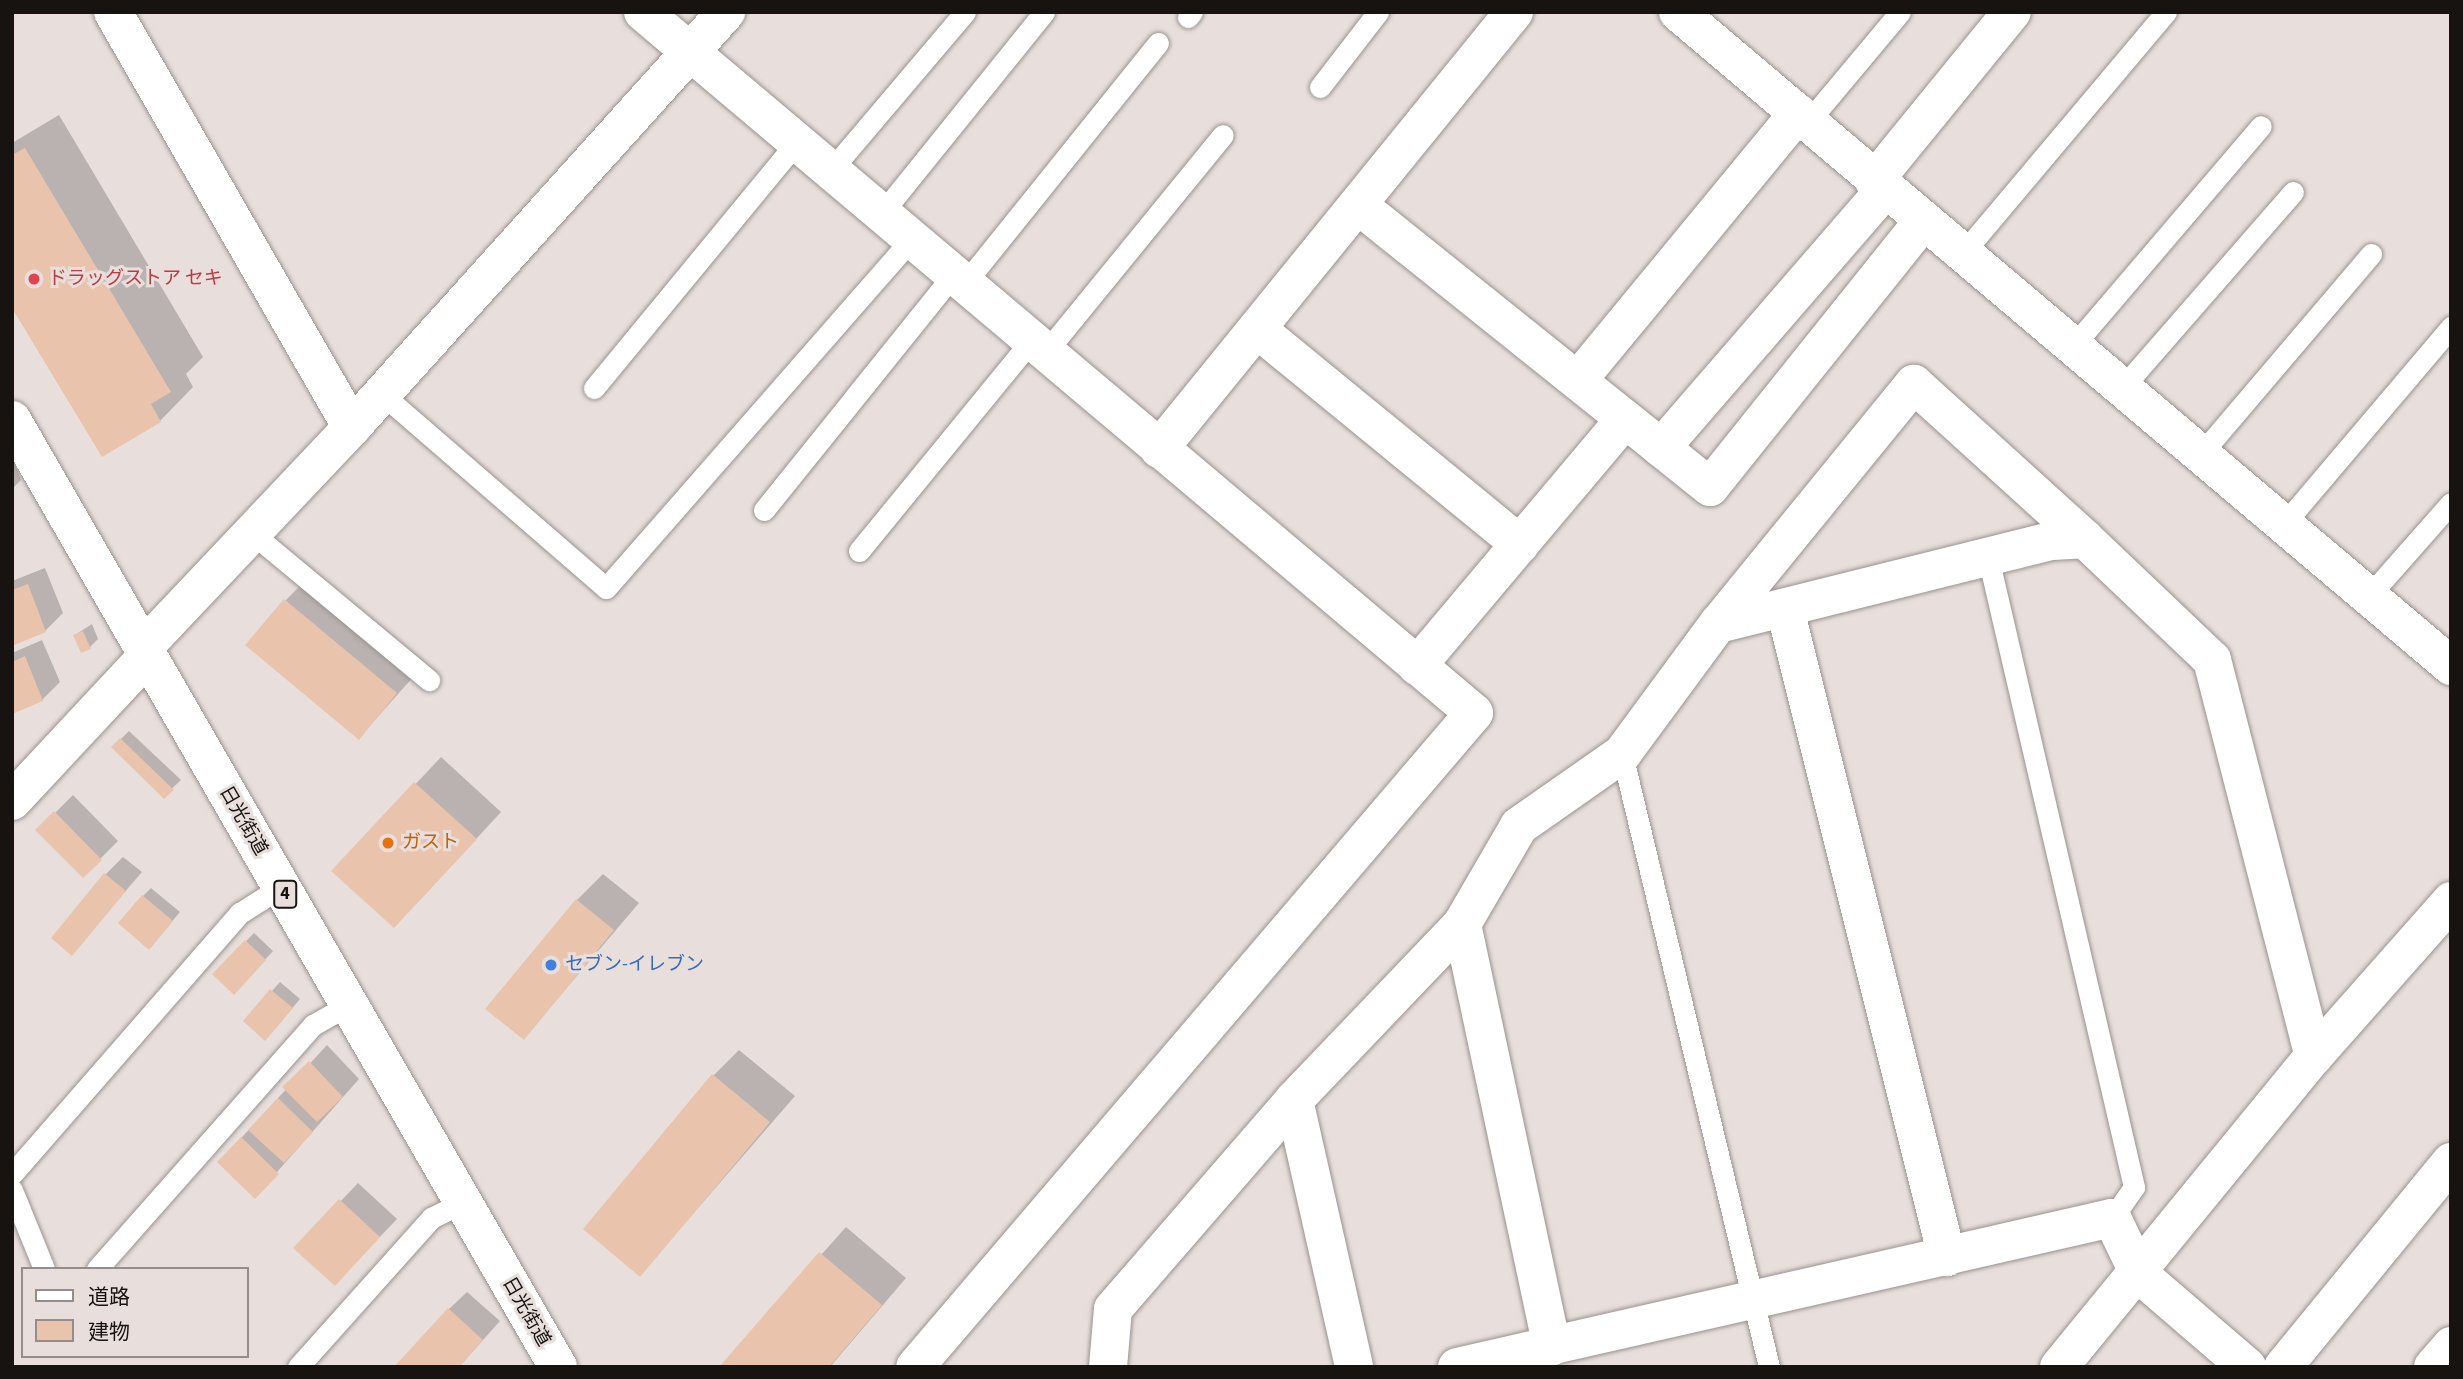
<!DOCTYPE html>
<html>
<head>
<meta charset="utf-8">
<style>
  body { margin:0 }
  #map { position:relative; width:2463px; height:1379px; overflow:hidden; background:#e8dfdc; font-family:"Source Sans 3","Noto Sans JP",sans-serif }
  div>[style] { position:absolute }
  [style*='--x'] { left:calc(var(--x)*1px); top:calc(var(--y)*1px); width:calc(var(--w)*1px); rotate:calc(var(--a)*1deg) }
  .shadow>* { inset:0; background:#0003 }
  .building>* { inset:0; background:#e9c3ab }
  .roads { filter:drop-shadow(0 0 2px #9a928f) drop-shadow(0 0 2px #9a928f) }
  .service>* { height:21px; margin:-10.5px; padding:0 10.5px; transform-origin:10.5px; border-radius:10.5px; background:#fff }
  .minor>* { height:38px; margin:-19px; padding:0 19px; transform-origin:19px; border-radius:19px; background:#fff }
  .tertiary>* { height:38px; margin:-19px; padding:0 19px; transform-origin:19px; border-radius:19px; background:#fff }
  .trunk>* { height:38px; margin:-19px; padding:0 19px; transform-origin:19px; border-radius:19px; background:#fff }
  .dots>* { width:19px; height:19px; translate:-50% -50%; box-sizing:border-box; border:4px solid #e8dfdc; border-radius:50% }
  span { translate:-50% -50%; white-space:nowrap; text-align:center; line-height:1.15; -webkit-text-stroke:6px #e8dfdc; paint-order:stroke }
  .shield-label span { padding:2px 5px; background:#e8dfdc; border:2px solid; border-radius:5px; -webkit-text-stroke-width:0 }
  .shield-label { font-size:18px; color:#161311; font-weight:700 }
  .health-label { font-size:19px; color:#be3a42 }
  .left { translate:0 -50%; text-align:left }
  .street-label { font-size:19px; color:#161311 }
  .food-label { font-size:19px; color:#c56008 }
  .shop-label { font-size:19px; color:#366cbe }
  .frame { position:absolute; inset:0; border:14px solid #161311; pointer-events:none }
  .legend { position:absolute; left:21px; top:1267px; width:228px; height:91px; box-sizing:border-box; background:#e8dfdc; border:2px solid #948d8b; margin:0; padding:9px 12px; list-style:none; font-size:21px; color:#161311 }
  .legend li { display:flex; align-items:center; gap:14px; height:35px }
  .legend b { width:35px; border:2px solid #948d8b }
</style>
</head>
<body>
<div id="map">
  <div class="shadow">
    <div style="clip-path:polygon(59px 115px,203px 357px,186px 374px,193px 387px,160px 421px,12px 304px,12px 143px)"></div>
    <div style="clip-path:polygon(12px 457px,21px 480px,12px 489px)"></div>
    <div style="clip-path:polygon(45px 568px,63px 613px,45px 631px,12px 644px,12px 581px)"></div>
    <div style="clip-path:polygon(311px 575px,422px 667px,359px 738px,285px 601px)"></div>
    <div style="clip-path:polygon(92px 624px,98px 639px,90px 647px,75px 635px)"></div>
    <div style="clip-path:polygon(42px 640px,60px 682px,42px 700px,12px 712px,12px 653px)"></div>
    <div style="clip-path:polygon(129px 731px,181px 780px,164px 796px,113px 747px)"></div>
    <div style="clip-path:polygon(441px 757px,501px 812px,420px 900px,334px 871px)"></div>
    <div style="clip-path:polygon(73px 795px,118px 841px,83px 876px,38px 830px)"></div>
    <div style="clip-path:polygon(123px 857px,142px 872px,72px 953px,106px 874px)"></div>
    <div style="clip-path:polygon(603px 874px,639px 903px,524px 1038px,577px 900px)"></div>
    <div style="clip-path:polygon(151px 888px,180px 912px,157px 939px,143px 896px)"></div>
    <div style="clip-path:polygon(254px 933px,273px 951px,234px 993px,214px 974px)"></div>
    <div style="clip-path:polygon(280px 982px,300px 999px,274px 1030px,245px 1021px)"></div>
    <div style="clip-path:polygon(327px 1045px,359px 1079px,255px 1197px,219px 1162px)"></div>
    <div style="clip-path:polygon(739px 1050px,795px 1096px,640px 1275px,713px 1076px)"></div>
    <div style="clip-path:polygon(358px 1183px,397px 1219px,352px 1266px,296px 1248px)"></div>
    <div style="clip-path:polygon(846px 1227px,906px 1278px,830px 1367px,721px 1367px)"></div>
    <div style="clip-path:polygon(467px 1292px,500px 1321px,459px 1367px,449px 1309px)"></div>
  </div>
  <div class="building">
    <div style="clip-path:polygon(25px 148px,171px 392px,151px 404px,161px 422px,102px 457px,12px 308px,12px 155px)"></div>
    <div style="clip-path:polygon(28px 584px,46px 632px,12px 646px,12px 590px)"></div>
    <div style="clip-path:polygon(284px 599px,397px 693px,359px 740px,245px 645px)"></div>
    <div style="clip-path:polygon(83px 631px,91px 649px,81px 653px,73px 635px)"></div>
    <div style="clip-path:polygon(25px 656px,43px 701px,12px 714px,12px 662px)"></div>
    <div style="clip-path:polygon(120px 738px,174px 790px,164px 799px,111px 747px)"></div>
    <div style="clip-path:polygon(414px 782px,477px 839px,394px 928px,331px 871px)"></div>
    <div style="clip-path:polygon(54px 811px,102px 860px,83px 878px,35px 830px)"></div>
    <div style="clip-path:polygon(104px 873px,126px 891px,72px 956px,51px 938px)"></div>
    <div style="clip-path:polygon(142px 895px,173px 921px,149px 950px,118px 923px)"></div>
    <div style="clip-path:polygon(576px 899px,614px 930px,524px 1040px,485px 1009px)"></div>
    <div style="clip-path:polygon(245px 940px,266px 960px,234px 995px,212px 974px)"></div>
    <div style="clip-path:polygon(270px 989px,293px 1008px,265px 1041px,243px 1021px)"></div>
    <div style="clip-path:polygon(309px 1061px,343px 1097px,317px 1122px,282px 1087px)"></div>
    <div style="clip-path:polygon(712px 1074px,770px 1122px,640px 1277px,583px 1229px)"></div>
    <div style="clip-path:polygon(278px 1098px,313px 1132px,284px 1163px,248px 1130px)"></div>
    <div style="clip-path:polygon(241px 1137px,279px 1174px,255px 1199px,217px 1162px)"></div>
    <div style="clip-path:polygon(339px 1199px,380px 1237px,335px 1286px,293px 1248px)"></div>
    <div style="clip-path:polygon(819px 1252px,882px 1305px,829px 1367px,719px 1367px)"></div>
    <div style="clip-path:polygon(448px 1308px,483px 1340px,459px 1367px,394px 1367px)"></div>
  </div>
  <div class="roads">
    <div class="service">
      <div style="--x:1188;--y:17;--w:6;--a:-51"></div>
      <div style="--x:1320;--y:87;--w:95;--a:-52.3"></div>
      <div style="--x:1808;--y:122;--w:143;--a:-50.1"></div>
      <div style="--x:831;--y:170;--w:207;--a:-49.7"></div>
      <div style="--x:882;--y:213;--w:258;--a:-51.1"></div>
      <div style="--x:1963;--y:253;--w:315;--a:-49.9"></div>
      <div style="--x:965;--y:283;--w:308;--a:-51.2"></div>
      <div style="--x:2073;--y:346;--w:289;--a:-49.5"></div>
      <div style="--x:1045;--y:353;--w:281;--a:-50.8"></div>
      <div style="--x:594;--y:388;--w:319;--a:-50.5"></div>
      <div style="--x:2122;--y:388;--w:260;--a:-48.9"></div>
      <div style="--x:382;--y:394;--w:296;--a:40.9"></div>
      <div style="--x:606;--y:588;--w:464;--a:-48.8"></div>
      <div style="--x:2200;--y:455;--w:264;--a:-49.6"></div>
      <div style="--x:764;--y:510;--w:303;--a:-51.2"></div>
      <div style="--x:2283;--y:525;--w:260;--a:-49.7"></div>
      <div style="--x:253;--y:534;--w:229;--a:39.7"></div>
      <div style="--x:859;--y:551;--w:273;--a:-50.7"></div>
      <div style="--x:1988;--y:557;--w:647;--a:76.95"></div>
      <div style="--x:2134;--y:1187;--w:38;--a:125"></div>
      <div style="--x:2368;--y:597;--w:125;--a:-48.6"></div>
      <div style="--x:1622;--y:754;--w:630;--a:76.51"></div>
      <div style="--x:12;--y:1174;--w:347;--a:-48.9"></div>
      <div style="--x:240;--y:913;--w:49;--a:-32.4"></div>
      <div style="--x:12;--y:1190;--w:85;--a:67.9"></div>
      <div style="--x:97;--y:1269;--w:326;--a:-48.5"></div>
      <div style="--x:313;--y:1025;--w:43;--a:-29.6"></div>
      <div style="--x:298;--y:1367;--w:200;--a:-48.2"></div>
      <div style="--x:431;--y:1218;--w:37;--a:-26"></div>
    </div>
    <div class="minor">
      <div style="--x:113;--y:12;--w:479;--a:60.1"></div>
      <div style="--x:643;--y:12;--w:1087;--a:40.15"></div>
      <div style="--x:1474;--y:713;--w:860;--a:130.52"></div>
      <div style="--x:1874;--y:181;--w:218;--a:-50.8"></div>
      <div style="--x:1358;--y:205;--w:451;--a:38.7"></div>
      <div style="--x:1710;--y:487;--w:342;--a:-51.3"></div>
      <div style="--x:1257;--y:329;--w:340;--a:39.3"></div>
      <div style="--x:1578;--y:380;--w:346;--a:-50.5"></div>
      <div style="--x:1661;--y:448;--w:342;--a:-49.1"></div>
      <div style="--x:1159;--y:449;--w:563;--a:-50.91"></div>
      <div style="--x:1785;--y:609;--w:668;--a:75.96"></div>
      <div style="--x:1718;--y:624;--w:310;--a:-50.8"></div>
      <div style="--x:1914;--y:384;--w:231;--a:42.2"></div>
      <div style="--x:1417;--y:666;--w:323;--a:-49.9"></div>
      <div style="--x:12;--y:801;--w:198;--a:-47"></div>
      <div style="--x:147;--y:656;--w:5;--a:-101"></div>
      <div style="--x:1462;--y:924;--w:432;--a:78"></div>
      <div style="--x:1294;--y:1100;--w:274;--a:77.3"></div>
      <div style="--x:1108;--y:1367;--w:58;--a:-85.1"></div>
      <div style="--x:1113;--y:1309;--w:276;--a:-49.1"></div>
      <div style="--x:1294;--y:1100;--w:243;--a:-46.3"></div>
      <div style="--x:1462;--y:924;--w:113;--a:-59.8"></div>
      <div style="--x:1519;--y:826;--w:126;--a:-35"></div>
      <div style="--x:1622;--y:754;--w:162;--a:-53.6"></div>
      <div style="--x:1718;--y:624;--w:343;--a:-14"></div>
      <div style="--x:2051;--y:541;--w:34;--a:-3"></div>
      <div style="--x:2085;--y:539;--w:175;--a:43.6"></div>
      <div style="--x:2212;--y:660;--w:409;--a:75.6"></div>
      <div style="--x:1457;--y:1367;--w:672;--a:-12.82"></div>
      <div style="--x:2112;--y:1218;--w:62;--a:64.3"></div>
      <div style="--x:2139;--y:1274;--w:143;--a:40.7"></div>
      <div style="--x:2059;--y:1367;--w:402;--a:-50.7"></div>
      <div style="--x:2314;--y:1056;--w:207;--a:-48.5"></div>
      <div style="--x:2283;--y:1367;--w:265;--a:-50.7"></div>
      <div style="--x:2433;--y:1367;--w:28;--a:-49"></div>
    </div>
    <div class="tertiary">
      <div style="--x:1678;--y:12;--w:1013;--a:40.23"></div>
      <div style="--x:146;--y:651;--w:5;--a:-101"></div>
      <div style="--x:145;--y:646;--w:301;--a:-46.6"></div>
      <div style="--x:352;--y:427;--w:559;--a:-47.97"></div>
    </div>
    <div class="trunk">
      <div style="--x:12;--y:420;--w:1093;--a:60.03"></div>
    </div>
  </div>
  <div class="dots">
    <div style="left:34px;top:279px;background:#e0444e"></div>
    <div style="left:388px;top:843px;background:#e8710a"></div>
    <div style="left:551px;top:965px;background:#3f7fe0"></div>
  </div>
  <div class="shield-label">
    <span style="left:285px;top:894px">4</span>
  </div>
  <div class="health-label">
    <span class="left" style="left:48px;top:279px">ドラッグストア セキ</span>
  </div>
  <div class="street-label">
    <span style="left:243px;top:821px;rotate:60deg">日光街道</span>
    <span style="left:526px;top:1312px;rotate:60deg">日光街道</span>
  </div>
  <div class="food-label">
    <span class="left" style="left:402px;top:843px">ガスト</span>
  </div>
  <div class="shop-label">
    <span class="left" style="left:565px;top:965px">セブン-イレブン</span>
  </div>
  <div class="frame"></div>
  <ul class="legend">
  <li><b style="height:9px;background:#fff"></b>道路</li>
  <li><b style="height:19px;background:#e9c3ab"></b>建物</li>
  </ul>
</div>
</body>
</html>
